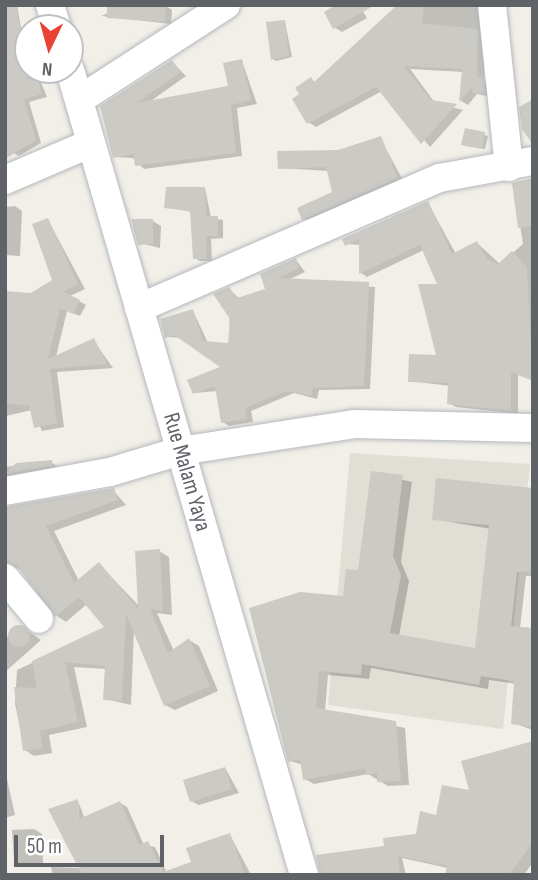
<!DOCTYPE html>
<html>
<head>
<meta charset="utf-8">
<style>
  body { margin:0 }
  #map { position:relative; width:538px; height:880px; overflow:hidden; background:#f1efe8; font-family:"Sofia Sans Condensed",sans-serif }
  div>[style] { position:absolute }
  [style*='--x'] { left:calc(var(--x)*1px); top:calc(var(--y)*1px); width:calc(var(--w)*1px); rotate:calc(var(--a)*1deg) }
  .education>* { inset:0; background:#e1ded6 }
  .shadow>* { inset:0; background:#0003 }
  .building>* { inset:0; background:#cccac5 }
  .round { border-radius:50% }
  .roads { filter:drop-shadow(0 0 2px #b5b8bc) drop-shadow(0 0 2px #b5b8bc) }
  .minor>* { height:28px; margin:-14px; padding:0 14px; transform-origin:14px; border-radius:14px; background:#fff }
  span { translate:-50% -50%; white-space:nowrap; text-align:center; line-height:1.15; -webkit-text-stroke:5px #fff; paint-order:stroke }
  .street-label { font-size:23px; color:#5f6368 }
  .frame { position:absolute; inset:0; border:7px solid #5f6368; pointer-events:none }
  .north { position:absolute; left:14px; top:14px; width:70px; height:70px; box-sizing:border-box; background:#fff; border:2px solid #bfc1c3; border-radius:50%; rotate:185deg; font-size:19px; font-weight:700; line-height:28px; text-align:center; color:#5f6368 }
  .north::after { content:''; display:block; margin:auto; width:24px; height:32px; background:#ea4335; clip-path:polygon(50% 0,100% 100%,50% 72%,0 100%) }
  .scale { position:absolute; left:14px; top:835px; width:150px; height:32px; box-sizing:border-box; border:4px solid #5f6368; border-top:0; padding-left:9px; font-size:21px; line-height:24px; white-space:nowrap; color:#5f6368; -webkit-text-stroke:5px #fff; paint-order:stroke }
</style>
</head>
<body>
<div id="map">
  <div class="education">
    <div style="clip-path:polygon(350px 453px,530px 464px,503px 729px,328px 705px)"></div>
  </div>
  <div class="shadow">
    <div style="clip-path:polygon(5px 5px,17px 5px,28px 70px,36px 70px,47px 97px,29px 102px,41px 143px,19px 156px,12px 152px)"></div>
    <div style="clip-path:polygon(128px 5px,166px 6px,172px 10px,171px 24px,101px 16px)"></div>
    <div style="clip-path:polygon(359px 5px,367px 18px,342px 32px,334px 27px)"></div>
    <div style="clip-path:polygon(400px 5px,485px 5px,484px 80px,492px 97px,477px 94px,468px 105px,461px 101px,464px 72px,410px 69px,435px 103px,463px 110px,430px 147px,382px 91px,316px 127px,308px 122px,311px 79px,316px 83px)"></div>
    <div style="clip-path:polygon(285px 22px,292px 57px,276px 61px,273px 59px)"></div>
    <div style="clip-path:polygon(242px 61px,257px 104px,237px 108px,242px 156px,144px 169px,133px 158px,115px 157px,102px 107px,172px 62px,186px 76px,148px 103px,231px 87px)"></div>
    <div style="clip-path:polygon(466px 130px,488px 136px,485px 149px,466px 146px)"></div>
    <div style="clip-path:polygon(380px 138px,404px 182px,310px 222px,303px 218px,334px 193px,329px 171px,280px 168px)"></div>
    <div style="clip-path:polygon(533px 179px,533px 380px,518px 375px,518px 414px,456px 407px,449px 403px,450px 386px,410px 381px,438px 356px,440px 286px,424px 250px,367px 277px,361px 273px,360px 245px,347px 244px,428px 203px,456px 254px,477px 243px,500px 264px,523px 244px,514px 185px)"></div>
    <div style="clip-path:polygon(205px 188px,211px 218px,223px 220px,223px 238px,211px 239px,212px 261px,200px 261px,194px 258px,192px 212px,166px 207px)"></div>
    <div style="clip-path:polygon(15px 206px,22px 211px,20px 256px,5px 255px,5px 207px)"></div>
    <div style="clip-path:polygon(48px 220px,85px 289px,70px 296px,86px 305px,80px 316px,67px 311px,56px 357px,93px 340px,113px 368px,57px 372px,64px 427px,42px 431px,32px 410px,6px 416px,5px 432px,5px 292px,31px 295px,54px 281px)"></div>
    <div style="clip-path:polygon(153px 221px,161px 226px,160px 248px,140px 243px)"></div>
    <div style="clip-path:polygon(296px 260px,305px 272px,288px 280px,375px 287px,370px 389px,319px 390px,317px 399px,294px 393px,251px 411px,253px 422px,229px 426px,223px 422px,217px 391px,194px 393px,224px 368px,181px 338px,167px 337px,193px 311px,208px 343px,230px 345px,229px 289px,240px 299px,267px 291px)"></div>
    <div style="clip-path:polygon(51px 462px,60px 469px,5px 484px,5px 467px)"></div>
    <div style="clip-path:polygon(373px 473px,412px 482px,401px 562px,409px 581px,399px 636px,476px 650px,491px 529px,433px 519px,533px 490px,533px 576px,526px 576px,520px 628px,533px 630px,533px 730px,513px 723px,516px 684px,489px 680px,488px 689px,371px 668px,369px 679px,328px 675px,325px 711px,405px 728px,409px 785px,388px 786px,368px 774px,314px 784px,305px 779px,303px 765px,290px 761px,251px 609px,345px 598px,359px 572px)"></div>
    <div style="clip-path:polygon(113px 490px,126px 505px,54px 531px,79px 581px,99px 564px,140px 607px,159px 551px,169px 557px,172px 615px,157px 613px,174px 651px,189px 640px,199px 646px,218px 691px,175px 710px,165px 705px,134px 630px,131px 705px,105px 699px,106px 669px,74px 667px,87px 727px,49px 735px,52px 753px,34px 756px,25px 750px,15px 704px,17px 670px,107px 628px,87px 604px,66px 622px,57px 616px,22px 570px,5px 564px,5px 511px)"></div>
    <div style="clip-path:polygon(20px 625px,41px 640px,5px 672px,5px 639px)"></div>
    <div style="clip-path:polygon(533px 743px,533px 862px,524px 875px,447px 875px,448px 868px,402px 858px,406px 875px,326px 875px,417px 835px)"></div>
    <div style="clip-path:polygon(225px 768px,239px 793px,199px 805px,191px 801px)"></div>
    <div style="clip-path:polygon(5px 770px,15px 815px,5px 818px)"></div>
    <div style="clip-path:polygon(78px 801px,85px 819px,120px 803px,127px 807px,144px 845px,155px 847px,167px 873px,193px 863px,230px 835px,251px 875px,53px 875px,51px 867px,81px 868px)"></div>
    <div style="clip-path:polygon(34px 829px,42px 834px,43px 864px,22px 866px,14px 861px,12px 830px)"></div>
  </div>
  <div class="building">
    <div style="clip-path:polygon(5px 5px,16px 5px,28px 79px,37px 76px,42px 94px,24px 99px,36px 140px,5px 159px)"></div>
    <div style="clip-path:polygon(107px 5px,166px 5px,165px 22px,107px 18px)"></div>
    <div style="clip-path:polygon(336px 5px,375px 5px,333px 29px,324px 12px)"></div>
    <div style="clip-path:polygon(397px 5px,424px 5px,422px 23px,478px 29px,477px 77px,483px 77px,485px 94px,472px 93px,473px 86px,459px 102px,462px 69px,404px 66px,431px 100px,457px 104px,421px 144px,376px 87px,307px 124px,292px 99px,299px 94px,295px 88px,311px 77px,314px 82px)"></div>
    <div style="clip-path:polygon(285px 20px,289px 56px,271px 60px,266px 22px)"></div>
    <div style="clip-path:polygon(242px 59px,251px 100px,231px 105px,236px 153px,135px 166px,133px 154px,113px 158px,100px 106px,172px 60px,181px 72px,136px 103px,228px 86px,223px 63px)"></div>
    <div style="clip-path:polygon(533px 99px,533px 145px,522px 129px,519px 107px)"></div>
    <div style="clip-path:polygon(465px 128px,485px 132px,482px 149px,461px 145px)"></div>
    <div style="clip-path:polygon(381px 136px,398px 178px,302px 220px,297px 208px,332px 192px,326px 167px,278px 169px,277px 151px,338px 150px)"></div>
    <div style="clip-path:polygon(533px 178px,533px 226px,518px 228px,512px 183px)"></div>
    <div style="clip-path:polygon(166px 187px,205px 187px,206px 216px,218px 216px,218px 236px,206px 236px,207px 259px,193px 259px,190px 211px,164px 208px)"></div>
    <div style="clip-path:polygon(428px 201px,452px 254px,477px 241px,487px 259px,498px 264px,512px 251px,527px 267px,533px 381px,511px 372px,511px 411px,447px 404px,448px 383px,408px 382px,409px 354px,436px 355px,418px 284px,437px 284px,420px 245px,359px 274px,359px 239px,345px 246px,342px 239px)"></div>
    <div style="clip-path:polygon(48px 218px,78px 284px,64px 292px,80px 300px,73px 314px,60px 308px,48px 359px,94px 338px,107px 364px,50px 369px,57px 423px,34px 428px,29px 405px,5px 404px,5px 291px,31px 293px,52px 280px,32px 224px)"></div>
    <div style="clip-path:polygon(131px 219px,153px 219px,153px 244px,138px 245px)"></div>
    <div style="clip-path:polygon(296px 258px,299px 268px,279px 278px,369px 282px,364px 386px,313px 388px,311px 396px,287px 391px,245px 408px,247px 419px,221px 423px,215px 386px,193px 394px,187px 380px,220px 367px,174px 335px,165px 338px,160px 319px,193px 309px,203px 341px,228px 343px,230px 319px,213px 294px,229px 287px,237px 298px,265px 289px,260px 274px)"></div>
    <div style="clip-path:polygon(52px 460px,52px 466px,5px 474px,16px 463px)"></div>
    <div style="clip-path:polygon(371px 471px,403px 475px,393px 556px,401px 575px,390px 633px,475px 648px,489px 525px,432px 520px,436px 478px,533px 488px,533px 571px,517px 572px,511px 626px,533px 628px,533px 727px,511px 724px,514px 681px,481px 676px,479px 685px,362px 664px,361px 675px,319px 671px,316px 708px,396px 721px,401px 781px,377px 782px,377px 773px,366px 775px,365px 768px,303px 780px,300px 759px,288px 762px,249px 608px,300px 592px,343px 596px,346px 569px,358px 570px)"></div>
    <div style="clip-path:polygon(114px 488px,118px 500px,46px 526px,74px 583px,99px 562px,138px 609px,135px 551px,160px 549px,163px 611px,150px 609px,168px 653px,189px 638px,210px 686px,164px 706px,126px 614px,122px 701px,103px 700px,105px 666px,65px 662px,78px 722px,40px 731px,43px 748px,23px 751px,14px 687px,37px 688px,32px 661px,104px 627px,79px 597px,55px 617px,18px 567px,5px 562px,5px 507px)"></div>
    <div class="round" style="left:8px;top:625px;width:22px;height:22px"></div>
    <div style="clip-path:polygon(533px 741px,533px 842px,509px 875px,445px 875px,447px 866px,398px 856px,400px 875px,320px 875px,316px 855px,384px 846px,383px 838px,416px 834px,420px 811px,436px 815px,442px 785px,469px 790px,461px 761px)"></div>
    <div style="clip-path:polygon(225px 767px,232px 789px,190px 802px,183px 780px)"></div>
    <div style="clip-path:polygon(78px 799px,79px 819px,120px 801px,139px 845px,148px 841px,163px 872px,191px 862px,186px 848px,230px 833px,245px 875px,82px 875px,48px 809px)"></div>
  </div>
  <div class="roads">
    <div class="minor">
      <div style="--x:50;--y:5;--w:24;--a:73"></div>
      <div style="--x:492;--y:5;--w:163;--a:84"></div>
      <div style="--x:70;--y:70;--w:838;--a:73.79"></div>
      <div style="--x:79;--y:100;--w:175;--a:-32.9"></div>
      <div style="--x:5;--y:180;--w:91;--a:-23.2"></div>
      <div style="--x:139;--y:308;--w:328;--a:-23.4"></div>
      <div style="--x:440;--y:178;--w:95;--a:-10.4"></div>
      <div style="--x:5;--y:491;--w:107;--a:-10.3"></div>
      <div style="--x:110;--y:472;--w:73;--a:-16.7"></div>
      <div style="--x:180;--y:451;--w:176;--a:-8.8"></div>
      <div style="--x:354;--y:424;--w:179;--a:1.3"></div>
      <div style="--x:5;--y:578;--w:53;--a:50.3"></div>
    </div>
  </div>
  <div class="street-label">
    <span style="left:187px;top:472px;rotate:74deg">Rue Malam Yaya</span>
  </div>
  <div class="frame"></div>
  <div class="north">N</div>
  <div class="scale">50 m</div>
</div>
</body>
</html>
